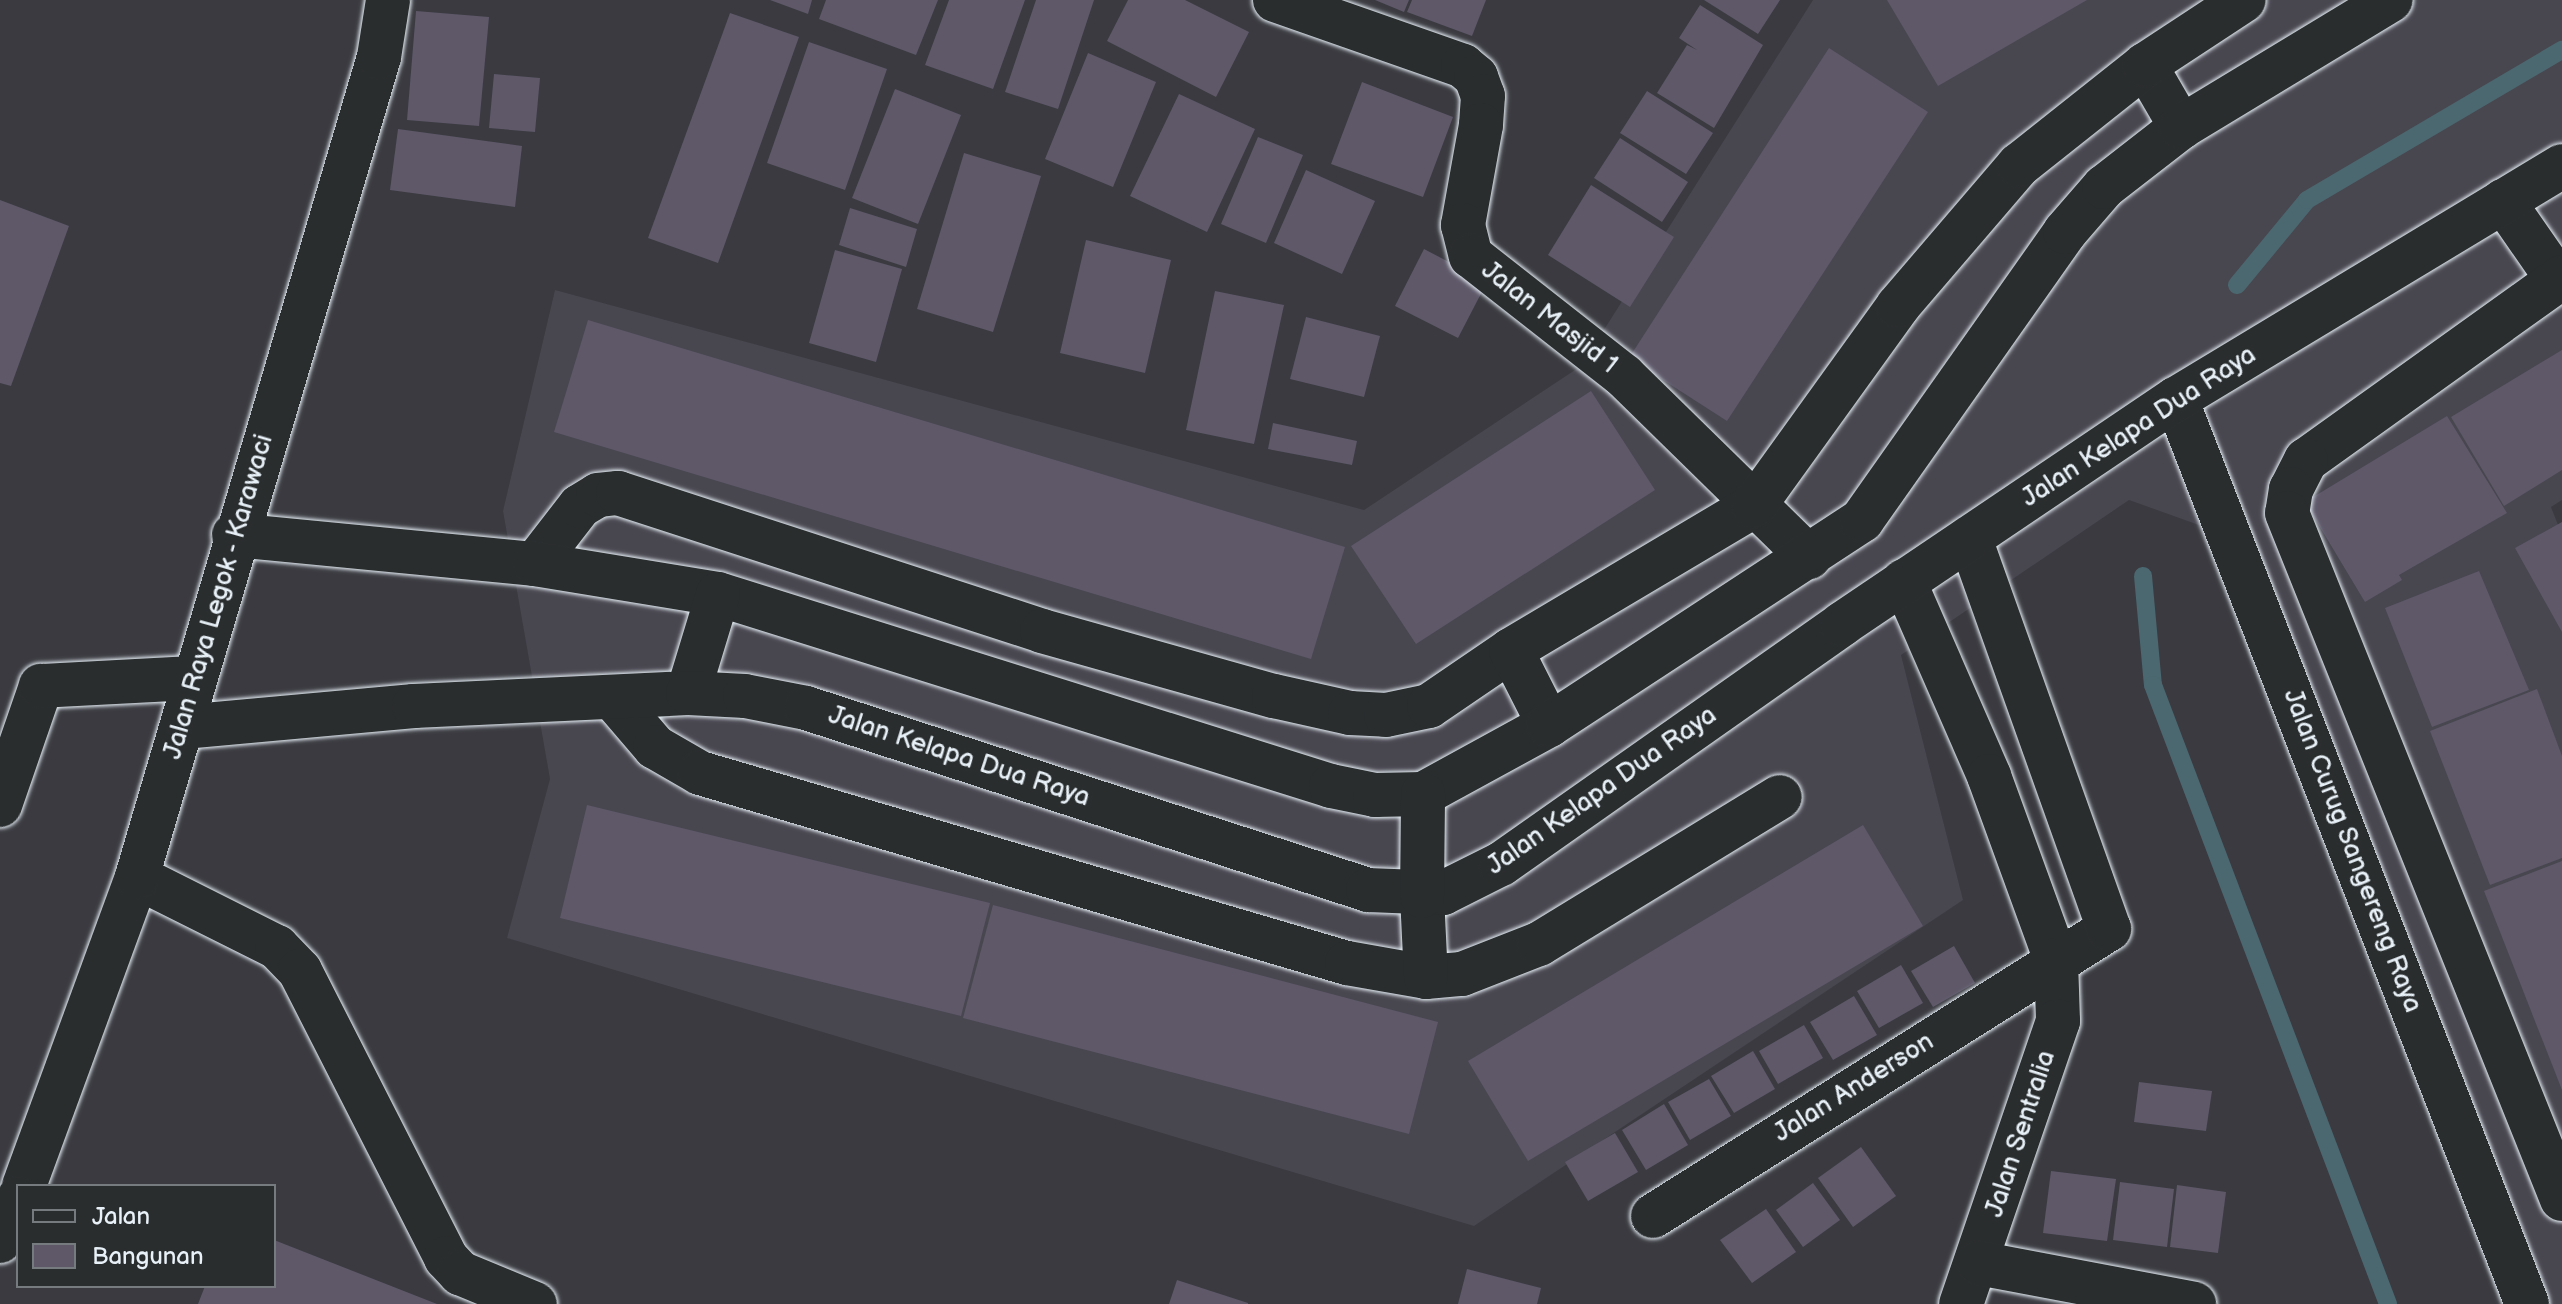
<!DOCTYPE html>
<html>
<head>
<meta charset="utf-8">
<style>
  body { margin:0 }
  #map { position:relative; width:2562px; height:1304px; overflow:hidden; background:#3a3a40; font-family:"Balsamiq Sans",sans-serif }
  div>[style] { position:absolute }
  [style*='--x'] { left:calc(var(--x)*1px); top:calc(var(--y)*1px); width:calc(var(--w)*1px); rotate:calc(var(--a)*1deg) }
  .built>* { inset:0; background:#48464f }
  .stream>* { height:18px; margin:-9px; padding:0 9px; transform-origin:9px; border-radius:9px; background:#4b676f }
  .building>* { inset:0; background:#5e5869 }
  .roads { filter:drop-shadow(0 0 2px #e8f1f8) drop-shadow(0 0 2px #e8f1f8) }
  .minor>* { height:44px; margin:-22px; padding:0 22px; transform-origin:22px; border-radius:22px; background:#2a2d2e }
  .major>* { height:44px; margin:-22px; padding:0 22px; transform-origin:22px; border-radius:22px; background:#2a2d2e }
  span { translate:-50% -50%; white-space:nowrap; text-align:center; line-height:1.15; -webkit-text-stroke:8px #2a2d2e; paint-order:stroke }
  .street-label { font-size:26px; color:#e8f1f8 }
  .legend { position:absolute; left:16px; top:1184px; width:260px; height:104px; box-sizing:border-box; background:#2a2d2e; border:2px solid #767b7f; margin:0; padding:10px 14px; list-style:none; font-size:24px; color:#e8f1f8 }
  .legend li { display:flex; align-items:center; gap:16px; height:40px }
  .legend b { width:40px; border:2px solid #767b7f }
</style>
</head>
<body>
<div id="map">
  <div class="built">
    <div style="clip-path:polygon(1813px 0,2562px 0,2562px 500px,2551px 507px,2562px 535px,2562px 1304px,2519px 1304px,2238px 539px,2129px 500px,1901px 655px,1963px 900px,1474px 1226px,507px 938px,550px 779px,503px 511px,555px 290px,1364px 510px,1581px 366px)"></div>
  </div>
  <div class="stream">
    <div style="--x:2237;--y:285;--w:110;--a:-50.5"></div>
    <div style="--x:2307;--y:200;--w:296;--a:-30.5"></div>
    <div style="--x:2143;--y:576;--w:109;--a:84.8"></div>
    <div style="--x:2153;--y:685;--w:662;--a:69.21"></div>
  </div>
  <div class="building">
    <div style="clip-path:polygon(770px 0,812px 0,808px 14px)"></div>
    <div style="clip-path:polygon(826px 0,938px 0,916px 55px,819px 19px)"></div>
    <div style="clip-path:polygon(949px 0,1025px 0,993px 89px,925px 65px)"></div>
    <div style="clip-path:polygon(1036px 0,1094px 0,1058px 109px,1005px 92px)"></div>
    <div style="clip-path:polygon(1128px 0,1185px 0,1249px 32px,1216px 97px,1107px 41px)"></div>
    <div style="clip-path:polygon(1375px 0,1409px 0,1404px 12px)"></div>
    <div style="clip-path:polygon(1412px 0,1486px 0,1472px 36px,1407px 12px)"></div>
    <div style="clip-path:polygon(1704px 0,1780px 0,1758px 34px)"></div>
    <div style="clip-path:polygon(1887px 0,2087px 0,1938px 86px)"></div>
    <div style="clip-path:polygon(1700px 5px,1763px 45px,1714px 128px,1657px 93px,1687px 45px,1697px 50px,1679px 38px)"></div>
    <div style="clip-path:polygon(416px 11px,489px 17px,479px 126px,407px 120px)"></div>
    <div style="clip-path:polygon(730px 13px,799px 37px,718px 263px,648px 238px)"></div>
    <div style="clip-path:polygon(809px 42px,887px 69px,845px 190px,767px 163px)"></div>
    <div style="clip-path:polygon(1829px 48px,1928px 112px,1727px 421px,1629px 358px)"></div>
    <div style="clip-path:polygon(1088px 53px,1156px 82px,1113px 187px,1045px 159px)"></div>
    <div style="clip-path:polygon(494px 74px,540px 78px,535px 132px,489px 128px)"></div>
    <div style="clip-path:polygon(1362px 82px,1453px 117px,1423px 197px,1331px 164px)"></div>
    <div style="clip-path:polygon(895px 89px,961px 115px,918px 224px,852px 198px)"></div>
    <div style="clip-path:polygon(1647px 91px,1713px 133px,1686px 174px,1620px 133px)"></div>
    <div style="clip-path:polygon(1179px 94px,1255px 129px,1207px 232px,1130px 196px)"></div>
    <div style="clip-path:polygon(398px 129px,522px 146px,515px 207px,390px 190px)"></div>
    <div style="clip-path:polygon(1258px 137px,1303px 155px,1266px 243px,1221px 224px)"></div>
    <div style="clip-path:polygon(1620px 138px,1688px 182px,1662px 222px,1594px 178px)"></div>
    <div style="clip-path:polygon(964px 153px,1041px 176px,993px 332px,917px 309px)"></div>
    <div style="clip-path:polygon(1306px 170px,1375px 201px,1342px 274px,1274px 243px)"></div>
    <div style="clip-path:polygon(1591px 185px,1674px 237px,1630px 307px,1548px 255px)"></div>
    <div style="clip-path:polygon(0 200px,69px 226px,11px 386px,0 383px)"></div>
    <div style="clip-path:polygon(850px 208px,917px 229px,906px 267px,839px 245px)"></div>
    <div style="clip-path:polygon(1086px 240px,1171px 260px,1145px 373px,1060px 353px)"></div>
    <div style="clip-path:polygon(1424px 249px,1487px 282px,1458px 338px,1395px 306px)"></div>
    <div style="clip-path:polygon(835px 250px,902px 269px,876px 362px,809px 343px)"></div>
    <div style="clip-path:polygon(1215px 291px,1284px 305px,1254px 444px,1186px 430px)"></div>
    <div style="clip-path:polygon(1306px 317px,1380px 336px,1364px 397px,1290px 379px)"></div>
    <div style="clip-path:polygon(588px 320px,1345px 547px,1311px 659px,554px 432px)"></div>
    <div style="clip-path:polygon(2562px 350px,2562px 470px,2504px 506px,2451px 417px)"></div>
    <div style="clip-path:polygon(1591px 391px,1655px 490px,1416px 644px,1351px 546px)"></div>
    <div style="clip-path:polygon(2447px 416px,2507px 513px,2399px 575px,2402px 580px,2365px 602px,2305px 502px)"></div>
    <div style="clip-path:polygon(1273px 423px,1357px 441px,1352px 465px,1268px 449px)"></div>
    <div style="clip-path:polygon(2562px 522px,2562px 632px,2515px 548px)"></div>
    <div style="clip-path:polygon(2479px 571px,2529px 690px,2432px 727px,2385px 608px)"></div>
    <div style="clip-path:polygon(2537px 689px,2562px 756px,2562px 858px,2490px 885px,2430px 731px)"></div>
    <div style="clip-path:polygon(587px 805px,990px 903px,961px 1016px,560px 918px)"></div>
    <div style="clip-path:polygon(1863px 825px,1923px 926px,1528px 1161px,1468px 1061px)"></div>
    <div style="clip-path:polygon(2562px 861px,2562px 1090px,2484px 891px)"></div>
    <div style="clip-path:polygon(993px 905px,1438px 1022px,1409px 1134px,963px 1018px)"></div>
    <div style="clip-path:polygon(1954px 946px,1975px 983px,1933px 1007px,1911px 971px)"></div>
    <div style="clip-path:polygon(1901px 965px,1923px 1003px,1879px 1028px,1857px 991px)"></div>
    <div style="clip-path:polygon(1854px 996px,1877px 1035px,1833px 1060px,1810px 1022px)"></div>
    <div style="clip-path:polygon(1804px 1025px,1823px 1058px,1778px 1084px,1759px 1051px)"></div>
    <div style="clip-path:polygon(1753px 1051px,1775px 1089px,1734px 1113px,1711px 1076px)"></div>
    <div style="clip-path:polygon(1709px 1079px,1731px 1116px,1690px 1140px,1668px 1102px)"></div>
    <div style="clip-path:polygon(2139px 1082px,2212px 1091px,2206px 1131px,2134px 1122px)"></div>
    <div style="clip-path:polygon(1664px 1104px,1688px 1145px,1646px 1170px,1622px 1130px)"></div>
    <div style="clip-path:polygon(1615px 1133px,1638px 1172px,1588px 1201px,1565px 1162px)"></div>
    <div style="clip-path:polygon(1861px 1147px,1896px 1196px,1853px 1227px,1818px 1178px)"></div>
    <div style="clip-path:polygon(2051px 1171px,2116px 1179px,2107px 1241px,2043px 1233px)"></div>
    <div style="clip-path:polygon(2120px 1182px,2174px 1189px,2167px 1247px,2113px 1240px)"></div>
    <div style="clip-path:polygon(1813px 1183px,1840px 1220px,1803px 1247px,1776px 1210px)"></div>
    <div style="clip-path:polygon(2177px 1185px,2226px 1192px,2218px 1253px,2170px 1247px)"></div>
    <div style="clip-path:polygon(1766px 1209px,1796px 1252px,1752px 1283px,1720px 1240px)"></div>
    <div style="clip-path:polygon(274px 1240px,437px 1304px,198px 1304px,205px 1286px,274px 1286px)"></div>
    <div style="clip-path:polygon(1467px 1269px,1541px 1288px,1537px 1304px,1458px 1304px)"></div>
    <div style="clip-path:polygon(1177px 1280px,1248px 1303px,1248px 1304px,1169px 1304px)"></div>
  </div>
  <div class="roads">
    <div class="minor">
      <div style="--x:1275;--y:0;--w:199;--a:19.3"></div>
      <div style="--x:1463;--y:66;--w:17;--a:40"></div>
      <div style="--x:1476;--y:77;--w:20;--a:70"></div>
      <div style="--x:1483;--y:96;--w:29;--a:94"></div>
      <div style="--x:1481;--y:125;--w:102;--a:100.2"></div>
      <div style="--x:1463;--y:225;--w:32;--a:76"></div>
      <div style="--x:1471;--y:256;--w:194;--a:38.1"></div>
      <div style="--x:1624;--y:376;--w:259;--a:44.4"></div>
      <div style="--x:2145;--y:65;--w:72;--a:59.9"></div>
      <div style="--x:2503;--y:201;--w:96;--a:55.2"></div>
      <div style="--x:2562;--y:277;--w:315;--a:144.4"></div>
      <div style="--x:2306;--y:460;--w:33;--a:117"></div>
      <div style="--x:2291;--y:489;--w:24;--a:99"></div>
      <div style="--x:2287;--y:513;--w:739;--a:68.16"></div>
      <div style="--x:535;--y:564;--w:73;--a:-52.2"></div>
      <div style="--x:580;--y:506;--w:21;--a:-31"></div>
      <div style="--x:598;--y:495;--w:20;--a:-6"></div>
      <div style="--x:618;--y:493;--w:446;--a:18"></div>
      <div style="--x:1042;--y:631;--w:241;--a:15.7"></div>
      <div style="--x:1274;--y:696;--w:78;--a:12.6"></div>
      <div style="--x:1350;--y:713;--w:36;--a:3"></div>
      <div style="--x:1386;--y:715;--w:44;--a:-11.8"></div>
      <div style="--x:1429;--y:706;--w:99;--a:-34.3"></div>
      <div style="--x:1511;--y:650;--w:282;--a:-30.7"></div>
      <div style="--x:1754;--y:506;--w:246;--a:-54.2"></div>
      <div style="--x:1898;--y:306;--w:186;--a:-49.4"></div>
      <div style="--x:2019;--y:165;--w:161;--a:-38.4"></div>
      <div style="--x:2145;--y:65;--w:118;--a:-33.3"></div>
      <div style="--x:1904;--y:581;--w:213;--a:66.4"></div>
      <div style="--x:1989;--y:776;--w:196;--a:70"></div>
      <div style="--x:2056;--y:960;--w:61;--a:88.1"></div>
      <div style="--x:2058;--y:1021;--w:299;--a:108.9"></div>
      <div style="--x:1511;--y:650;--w:84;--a:63.1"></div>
      <div style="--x:612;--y:697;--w:66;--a:49.3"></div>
      <div style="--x:655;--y:747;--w:52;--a:30"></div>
      <div style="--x:700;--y:773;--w:674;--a:16.37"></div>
      <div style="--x:1347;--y:963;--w:80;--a:10"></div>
      <div style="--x:1426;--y:977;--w:36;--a:-5"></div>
      <div style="--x:1462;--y:974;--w:83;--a:-21.3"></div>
      <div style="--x:1539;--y:944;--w:282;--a:-31.4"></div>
      <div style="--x:0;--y:805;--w:126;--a:-71"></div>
      <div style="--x:41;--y:686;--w:153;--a:-3"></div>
      <div style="--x:137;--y:877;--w:157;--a:26.6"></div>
      <div style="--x:277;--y:947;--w:33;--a:46"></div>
      <div style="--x:300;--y:971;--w:322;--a:63"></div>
      <div style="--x:446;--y:1258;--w:21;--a:47"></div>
      <div style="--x:460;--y:1273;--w:81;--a:22.5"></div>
      <div style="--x:1422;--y:896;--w:81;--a:87.2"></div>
      <div style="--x:1653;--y:1216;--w:539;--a:-32.19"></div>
      <div style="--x:2109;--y:929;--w:415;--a:-109.6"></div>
      <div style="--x:1978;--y:1263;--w:220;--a:10.7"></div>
    </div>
    <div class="major">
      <div style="--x:2176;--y:399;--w:971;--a:68.8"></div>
      <div style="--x:234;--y:535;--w:302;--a:5.5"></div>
      <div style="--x:535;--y:564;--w:185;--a:9.3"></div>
      <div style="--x:718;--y:594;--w:642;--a:17.39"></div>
      <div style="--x:1331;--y:786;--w:45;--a:11.6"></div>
      <div style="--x:1375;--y:795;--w:48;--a:-1.2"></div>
      <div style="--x:1423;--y:794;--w:144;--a:-28.7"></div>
      <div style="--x:1549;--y:725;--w:374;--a:-33.2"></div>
      <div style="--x:1862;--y:520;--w:352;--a:-54.8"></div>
      <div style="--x:2065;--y:232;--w:60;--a:-49.1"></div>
      <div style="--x:2104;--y:187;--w:98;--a:-37.9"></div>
      <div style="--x:2181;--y:127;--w:245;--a:-31.2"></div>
      <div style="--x:688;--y:693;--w:103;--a:-73.1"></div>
      <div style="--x:183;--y:727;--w:232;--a:-5.2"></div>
      <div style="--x:414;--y:706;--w:274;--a:-2.7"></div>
      <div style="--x:688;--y:693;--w:57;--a:3"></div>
      <div style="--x:745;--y:696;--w:62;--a:11.1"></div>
      <div style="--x:806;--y:708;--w:591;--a:17.94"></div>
      <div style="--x:1368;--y:890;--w:75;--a:2.3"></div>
      <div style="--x:1443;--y:893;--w:65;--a:-26.6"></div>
      <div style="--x:1501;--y:864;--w:417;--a:-35.1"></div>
      <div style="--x:1842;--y:624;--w:403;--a:-34"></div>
      <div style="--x:2176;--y:399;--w:451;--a:-31.1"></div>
      <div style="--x:1422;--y:896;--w:102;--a:-89.4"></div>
      <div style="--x:24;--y:1186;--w:329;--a:-69.9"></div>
      <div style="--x:137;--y:877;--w:855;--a:-73.56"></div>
      <div style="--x:379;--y:57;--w:58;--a:-81"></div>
      <div style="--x:0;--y:1241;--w:46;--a:-66.8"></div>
    </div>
  </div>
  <div class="street-label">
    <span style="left:1549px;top:318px;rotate:38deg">Jalan Masjid 1</span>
    <span style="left:2139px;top:427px;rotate:-33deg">Jalan Kelapa Dua Raya</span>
    <span style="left:219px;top:597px;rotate:-74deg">Jalan Raya Legok - Karawaci</span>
    <span style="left:959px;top:757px;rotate:18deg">Jalan Kelapa Dua Raya</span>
    <span style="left:1602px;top:791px;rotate:-35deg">Jalan Kelapa Dua Raya</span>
    <span style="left:2352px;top:851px;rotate:69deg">Jalan Curug Sangereng Raya</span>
    <span style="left:1854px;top:1088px;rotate:-32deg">Jalan Anderson</span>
    <span style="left:2021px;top:1134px;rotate:-72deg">Jalan Sentralia</span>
  </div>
  <ul class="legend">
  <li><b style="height:10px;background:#2a2d2e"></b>Jalan</li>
  <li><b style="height:22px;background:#5e5869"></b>Bangunan</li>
  </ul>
</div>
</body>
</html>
